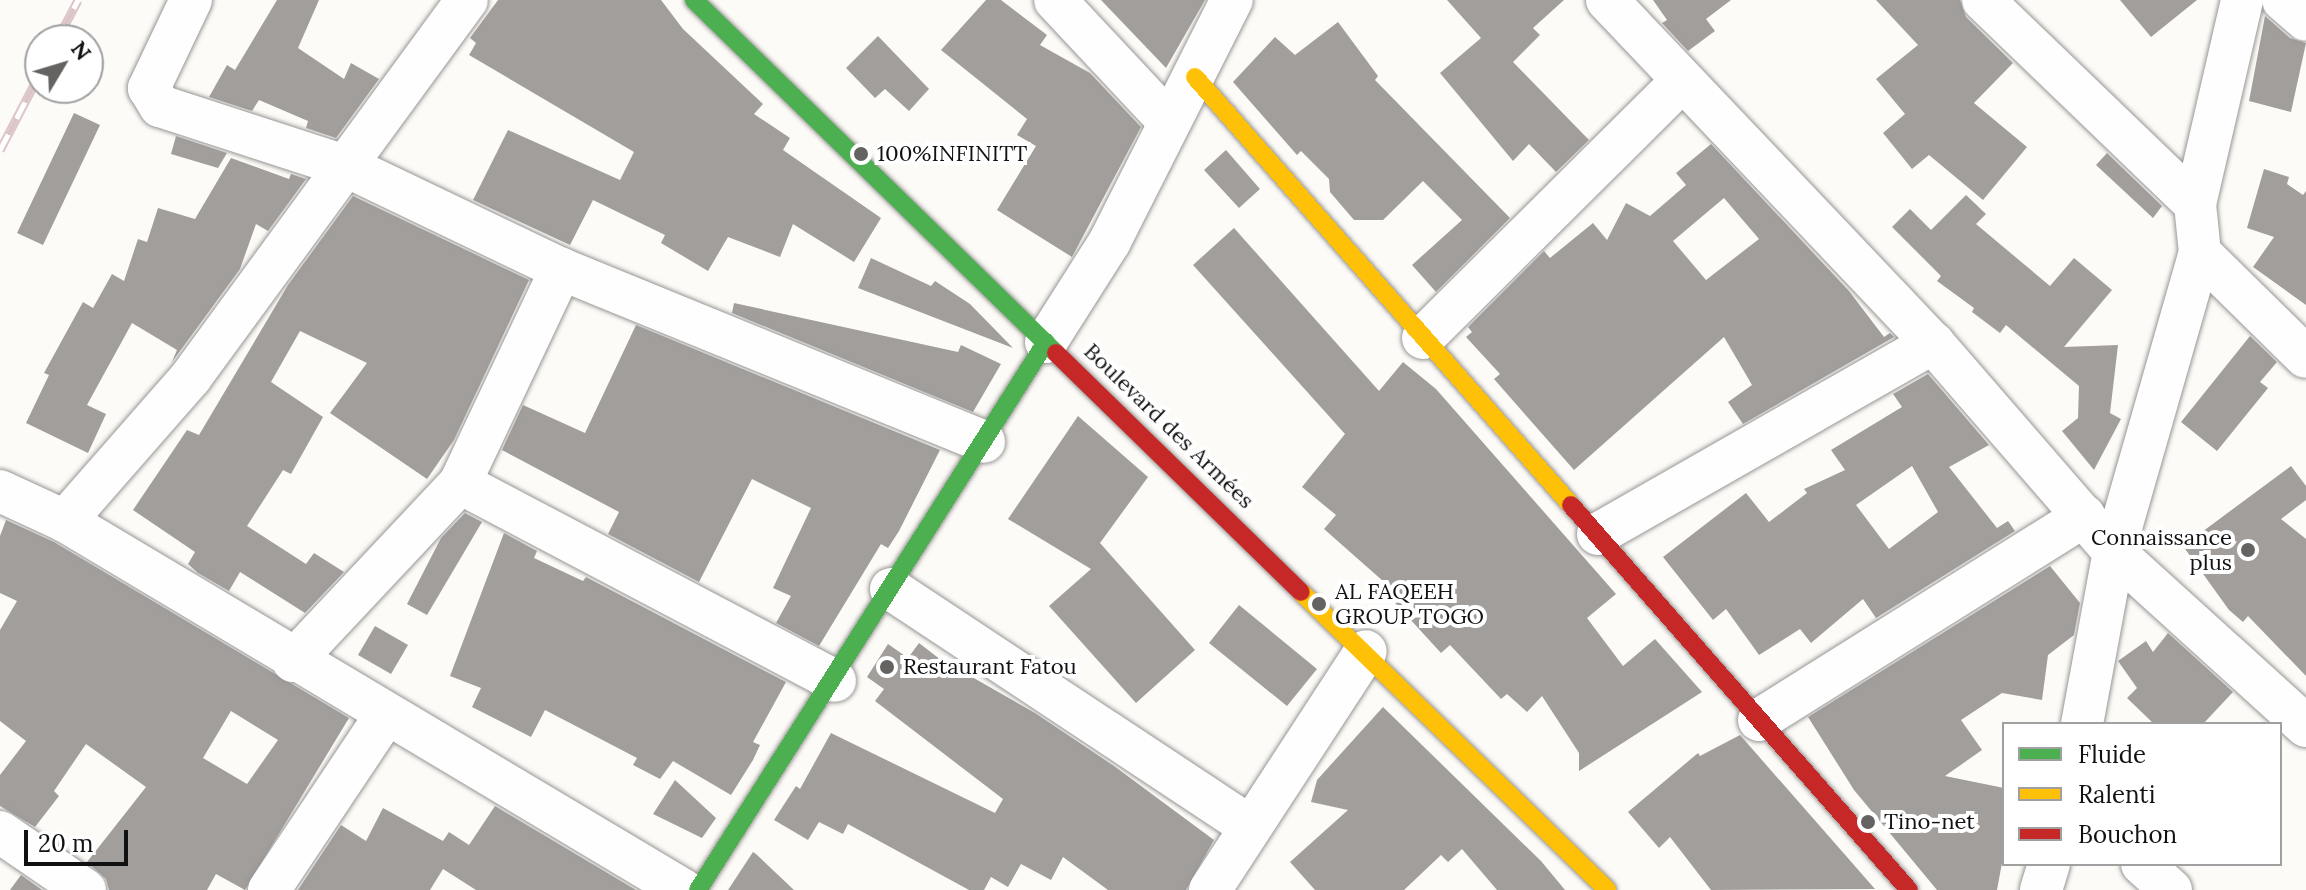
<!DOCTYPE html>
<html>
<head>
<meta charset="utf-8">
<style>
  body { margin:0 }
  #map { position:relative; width:2306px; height:890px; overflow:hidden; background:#fdfbf7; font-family:Lora,serif }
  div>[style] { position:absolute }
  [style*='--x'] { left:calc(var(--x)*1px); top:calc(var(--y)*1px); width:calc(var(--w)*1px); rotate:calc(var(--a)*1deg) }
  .building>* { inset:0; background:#a19e9c }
  .roads { filter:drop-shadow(0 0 2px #979695) drop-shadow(0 0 2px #979695) }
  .street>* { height:42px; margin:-21px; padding:0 21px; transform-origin:21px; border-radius:21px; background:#fffefe }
  .fast>* { height:18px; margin:-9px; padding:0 9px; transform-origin:9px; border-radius:9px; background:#4caf50 }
  .slow>* { height:18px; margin:-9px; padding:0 9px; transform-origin:9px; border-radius:9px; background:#ffc107 }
  .jam>* { height:18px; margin:-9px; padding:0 9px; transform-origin:9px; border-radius:9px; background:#c62828 }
  .rail>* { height:9px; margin-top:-4.5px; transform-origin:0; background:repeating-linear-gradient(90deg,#fff 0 18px,#dbc5c8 0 36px); box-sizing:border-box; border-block:2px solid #dbc5c8 }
  .dots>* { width:22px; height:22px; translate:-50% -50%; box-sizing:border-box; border:4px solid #fff; border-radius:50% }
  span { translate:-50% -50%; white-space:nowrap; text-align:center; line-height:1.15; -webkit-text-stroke:8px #fff; paint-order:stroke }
  .poi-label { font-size:22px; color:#111 }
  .left { translate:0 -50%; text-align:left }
  .right { translate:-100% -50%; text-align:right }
  .street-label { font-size:22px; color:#111 }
  .legend { position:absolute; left:2002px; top:722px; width:280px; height:144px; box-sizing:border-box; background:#fff; border:2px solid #a0a0a0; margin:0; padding:10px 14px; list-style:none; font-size:24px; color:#111 }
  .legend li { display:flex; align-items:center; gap:16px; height:40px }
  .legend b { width:40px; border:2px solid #a0a0a0 }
  .north { position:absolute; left:24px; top:24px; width:80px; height:80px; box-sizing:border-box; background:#fff; border:2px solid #a0a0a0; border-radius:50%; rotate:52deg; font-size:22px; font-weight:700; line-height:32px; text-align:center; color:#111 }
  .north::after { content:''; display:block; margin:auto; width:28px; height:36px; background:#646362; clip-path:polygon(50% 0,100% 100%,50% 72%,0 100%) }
  .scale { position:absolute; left:24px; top:830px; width:104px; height:36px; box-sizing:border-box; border:4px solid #111; border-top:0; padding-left:10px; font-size:24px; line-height:28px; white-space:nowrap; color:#111; -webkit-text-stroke:6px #fff; paint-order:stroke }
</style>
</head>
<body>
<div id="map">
  <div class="building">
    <div style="clip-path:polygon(277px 0,319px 0,298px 48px,344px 79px,351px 63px,379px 79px,336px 138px,306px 128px,308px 121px,259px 100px,252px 111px,209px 97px,227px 65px,235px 70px)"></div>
    <div style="clip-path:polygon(498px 0,661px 0,683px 29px,763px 104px,754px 114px,790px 138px,783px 150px,881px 218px,854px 262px,793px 224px,780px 257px,728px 237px,708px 271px,661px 243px,665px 235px,593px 200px,570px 245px,473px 200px,508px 130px,620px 180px,634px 152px,469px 55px,476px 43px,470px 38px)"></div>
    <div style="clip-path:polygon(986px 0,1001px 0,1047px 35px,1040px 45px,1090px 73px,1141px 127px,1072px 257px,997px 210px,1036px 146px,1017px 135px,1027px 119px,941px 50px)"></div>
    <div style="clip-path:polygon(1101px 0,1205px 0,1166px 68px)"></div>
    <div style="clip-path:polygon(1447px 0,1564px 0,1533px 28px,1540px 35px,1513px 62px,1589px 140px,1556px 172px,1529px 144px,1513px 161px,1440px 73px,1481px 38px)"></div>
    <div style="clip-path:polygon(1653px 0,1731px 0,1706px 19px,1715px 31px,1688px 51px,1662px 23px,1667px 20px)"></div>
    <div style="clip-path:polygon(1876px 0,1960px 0,1966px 17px,2013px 63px,1974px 103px,2027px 147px,1983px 200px,1929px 155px,1912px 169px,1883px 133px,1905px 114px,1876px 79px,1918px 45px)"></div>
    <div style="clip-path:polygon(2120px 0,2197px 0,2151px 37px)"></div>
    <div style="clip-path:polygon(2265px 16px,2290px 38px,2306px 43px,2291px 112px,2249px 101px)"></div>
    <div style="clip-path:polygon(1338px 22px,1378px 76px,1375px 80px,1510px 218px,1436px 292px,1412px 265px,1462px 220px,1423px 181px,1383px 220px,1354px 220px,1330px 192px,1329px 179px,1301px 151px,1297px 155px,1233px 82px,1275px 37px,1295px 55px)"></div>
    <div style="clip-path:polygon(878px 36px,929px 89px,909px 111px,885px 89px,875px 98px,846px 68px)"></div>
    <div style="clip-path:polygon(74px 113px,100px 125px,43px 245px,17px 233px)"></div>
    <div style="clip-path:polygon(176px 136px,227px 153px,218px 168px,171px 154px)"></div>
    <div style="clip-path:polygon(evenodd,1711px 144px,1849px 291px,1884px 337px,1890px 333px,1894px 337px,1743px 424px,1728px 402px,1752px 385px,1724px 337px,1574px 470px,1494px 379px,1500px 374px,1466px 337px,1472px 332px,1468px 327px,1544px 251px,1550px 258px,1593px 223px,1607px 240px,1626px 203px,1650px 216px,1686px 185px,1676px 173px,1711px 144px,1724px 198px,1759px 239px,1706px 280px,1673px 241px,1724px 198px)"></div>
    <div style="clip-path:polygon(1226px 150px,1260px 189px,1239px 208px,1204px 170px)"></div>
    <div style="clip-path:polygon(2107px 153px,2162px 206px,2153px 218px,2096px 165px)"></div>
    <div style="clip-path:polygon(231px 158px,289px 179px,291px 174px,306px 179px,268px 231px,256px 224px,240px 269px,172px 362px,177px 350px,132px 323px,87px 405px,106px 414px,88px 453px,26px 423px,49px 375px,44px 373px,83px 302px,93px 308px,112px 274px,124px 281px,138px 239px,147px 242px,158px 208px,195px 219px)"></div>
    <div style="clip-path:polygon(2264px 169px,2289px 177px,2287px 184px,2303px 195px,2306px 191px,2306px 305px,2253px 267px,2274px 237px,2247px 228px)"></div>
    <div style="clip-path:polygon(1966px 195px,1986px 214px,1976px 224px,2050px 286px,2074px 258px,2112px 290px,2064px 347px,2118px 345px,2110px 413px,2121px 419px,2094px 470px,2062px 431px,2078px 418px,2079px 386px,2006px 325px,2000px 333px,1972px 312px,1974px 308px,1937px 281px,1941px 276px,1892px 227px,1910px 209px,1931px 230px)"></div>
    <div style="clip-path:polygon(353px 196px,529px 280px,454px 440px,427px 479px,330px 413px,367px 363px,300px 331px,271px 382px,323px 417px,291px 474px,283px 470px,247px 526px,306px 564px,314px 553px,344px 572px,305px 613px,240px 572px,229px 591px,198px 573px,188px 564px,195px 552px,133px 510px,187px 430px,199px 435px,288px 285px)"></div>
    <div style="clip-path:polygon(1234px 228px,1379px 391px,1403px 362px,1436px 389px,1616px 594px,1587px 618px,1623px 666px,1655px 639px,1702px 692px,1579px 771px,1579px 753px,1542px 696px,1527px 712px,1507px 694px,1501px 699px,1450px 645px,1441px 653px,1387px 594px,1392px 589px,1324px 529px,1336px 515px,1302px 487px,1345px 434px,1193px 265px)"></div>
    <div style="clip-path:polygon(871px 258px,931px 286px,935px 281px,970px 304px,1013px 348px,858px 288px)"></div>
    <div style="clip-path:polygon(734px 303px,958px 352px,961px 345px,1001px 364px,973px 412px,732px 313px)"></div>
    <div style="clip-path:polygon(636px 325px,940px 450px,899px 531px,888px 548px,881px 544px,819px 646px,776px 623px,791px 596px,773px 588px,811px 508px,752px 479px,699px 582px,608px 534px,619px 512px,502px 450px,523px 405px,585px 433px)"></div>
    <div style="clip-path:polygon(2250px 336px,2277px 362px,2260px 382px,2268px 388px,2217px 451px,2181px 422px)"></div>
    <div style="clip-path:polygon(evenodd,1928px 374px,1989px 445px,1949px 467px,1997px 528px,2008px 521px,2015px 531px,1876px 618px,1863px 599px,1811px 643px,1800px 629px,1759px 655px,1726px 609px,1713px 620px,1663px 557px,1746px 493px,1769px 522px,1807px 493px,1804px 489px,1845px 470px,1831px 450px,1902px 407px,1893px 394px,1928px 374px,1912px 466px,1938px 512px,1889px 549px,1856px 505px,1912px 466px)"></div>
    <div style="clip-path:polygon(1078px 416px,1148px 477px,1100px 543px,1195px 650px,1136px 703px,1049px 606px,1091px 569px,1008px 519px)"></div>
    <div style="clip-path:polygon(2291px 466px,2306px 486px,2306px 500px,2281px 519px,2306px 539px,2306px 676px,2248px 616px,2243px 622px,2229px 610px,2183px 546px)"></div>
    <div style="clip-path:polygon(465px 513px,482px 522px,427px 615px,407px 604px,441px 538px)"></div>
    <div style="clip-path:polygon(evenodd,6px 520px,54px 542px,349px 718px,245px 890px,216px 874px,207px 890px,109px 890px,106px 879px,87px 862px,146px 787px,86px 744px,54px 791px,59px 796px,35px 827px,0 806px,0 775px,26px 741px,0 721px,0 630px,17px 601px,0 593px,0 536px,6px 520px,231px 711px,278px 740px,247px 784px,203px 758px,231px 711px)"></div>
    <div style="clip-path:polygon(504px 533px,537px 551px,534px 558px,583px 581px,586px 577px,786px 682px,753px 742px,760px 745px,753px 760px,731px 795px,673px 761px,660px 779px,633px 765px,637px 758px,545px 710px,531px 737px,472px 707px,481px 688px,450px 676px)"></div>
    <div style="clip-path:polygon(2050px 566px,2080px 603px,2074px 635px,2048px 655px,2042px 700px,2002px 693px,1961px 720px,1982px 750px,1945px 776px,2004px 788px,2004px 852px,1997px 890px,1937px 890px,1854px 790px,1808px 717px)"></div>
    <div style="clip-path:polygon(1239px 605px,1317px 669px,1287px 706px,1209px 643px)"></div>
    <div style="clip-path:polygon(375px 626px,408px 645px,391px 674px,358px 655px)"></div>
    <div style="clip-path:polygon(2168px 633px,2233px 692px,2203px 724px,2154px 724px,2127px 698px,2137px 688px,2118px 661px,2146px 641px,2153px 652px)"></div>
    <div style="clip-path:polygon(919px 643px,963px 677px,965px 673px,1035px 713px,1114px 766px,1214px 840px,1186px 890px,1108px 890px,1063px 857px,1051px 880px,1021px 864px,1008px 887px,991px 877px,984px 890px,969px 890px,848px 824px,843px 834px,819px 822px,808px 840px,774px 820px,796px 786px,800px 789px,831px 733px,995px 813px,1003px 799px,875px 701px,884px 689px,867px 677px,888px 644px,908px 658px)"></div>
    <div style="clip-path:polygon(1383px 707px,1541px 861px,1565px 890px,1497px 890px,1462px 849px,1448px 862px,1441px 855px,1404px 890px,1315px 890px,1290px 862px,1348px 810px,1311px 802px,1317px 780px)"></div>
    <div style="clip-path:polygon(1740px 735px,1875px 889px,1711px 890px,1670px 837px,1659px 848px,1628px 812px,1698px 753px,1700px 756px)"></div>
    <div style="clip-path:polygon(675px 780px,716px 818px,702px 838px,653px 814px)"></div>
    <div style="clip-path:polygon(495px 806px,636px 890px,476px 890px,443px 869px,430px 890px,298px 890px,341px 825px,366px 841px,383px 808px,443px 841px,449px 832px,469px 845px)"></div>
    <div style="clip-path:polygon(753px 852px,756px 854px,794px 890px,728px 890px)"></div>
    <div style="clip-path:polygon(21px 875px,42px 890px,10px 890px)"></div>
  </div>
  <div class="roads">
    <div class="street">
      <div style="--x:191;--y:0;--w:98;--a:115.5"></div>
      <div style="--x:149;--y:88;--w:21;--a:59"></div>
      <div style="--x:160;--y:106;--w:198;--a:18"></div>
      <div style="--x:348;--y:167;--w:236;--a:25.6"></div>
      <div style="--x:561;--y:269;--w:457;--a:22.2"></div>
      <div style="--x:1055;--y:0;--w:167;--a:46.9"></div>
      <div style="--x:1607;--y:0;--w:473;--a:46.5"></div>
      <div style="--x:1933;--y:343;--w:276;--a:49.1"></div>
      <div style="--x:2114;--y:552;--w:259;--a:42.2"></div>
      <div style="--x:1983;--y:0;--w:294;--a:43.9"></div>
      <div style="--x:2283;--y:0;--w:30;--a:41"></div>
      <div style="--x:2200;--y:253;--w:148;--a:44.5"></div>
      <div style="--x:1423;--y:338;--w:363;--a:-44.8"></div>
      <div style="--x:1046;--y:342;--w:120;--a:-57.6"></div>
      <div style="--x:1110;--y:241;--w:270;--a:-63.2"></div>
      <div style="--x:460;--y:483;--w:424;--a:27.8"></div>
      <div style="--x:0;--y:491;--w:72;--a:24.8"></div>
      <div style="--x:65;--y:521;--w:720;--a:30.84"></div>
      <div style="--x:65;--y:521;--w:191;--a:-48.8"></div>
      <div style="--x:191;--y:377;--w:467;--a:-53.8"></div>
      <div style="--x:1598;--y:534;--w:386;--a:-29.7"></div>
      <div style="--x:891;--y:589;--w:431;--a:33.5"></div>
      <div style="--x:293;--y:661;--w:244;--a:-46.8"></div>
      <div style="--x:460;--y:483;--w:237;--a:-64.7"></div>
      <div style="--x:1759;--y:720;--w:384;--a:-32.1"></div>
      <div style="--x:2082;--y:724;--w:175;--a:-79.5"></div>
      <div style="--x:2114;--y:552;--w:311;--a:-74"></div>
      <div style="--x:2200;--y:253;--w:49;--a:-95.8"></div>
      <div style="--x:2195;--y:204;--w:209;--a:-77"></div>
      <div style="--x:0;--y:832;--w:103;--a:34.3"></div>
      <div style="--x:2142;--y:864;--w:39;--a:42"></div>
      <div style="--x:269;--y:890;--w:209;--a:-56.3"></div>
      <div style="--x:1210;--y:890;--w:285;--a:-56.9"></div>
      <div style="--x:2041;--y:890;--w:27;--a:-73"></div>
    </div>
    <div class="fast">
      <div style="--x:694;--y:0;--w:506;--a:44.28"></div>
      <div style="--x:698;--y:890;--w:649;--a:-57.58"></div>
    </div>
    <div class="slow">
      <div style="--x:1195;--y:77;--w:570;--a:48.7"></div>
      <div style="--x:1301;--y:592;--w:427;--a:44.2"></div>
    </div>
    <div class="jam">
      <div style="--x:1056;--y:353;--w:342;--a:44.3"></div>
      <div style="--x:1571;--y:505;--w:512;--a:48.72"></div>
    </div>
  </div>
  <div class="rail">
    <div style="--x:57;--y:40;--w:45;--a:-62.3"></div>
    <div style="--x:0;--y:150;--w:87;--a:-62.5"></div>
  </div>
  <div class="dots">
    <div style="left:861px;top:154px;background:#646362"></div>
    <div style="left:2248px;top:550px;background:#646362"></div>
    <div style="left:1319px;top:604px;background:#646362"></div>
    <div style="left:887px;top:667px;background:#646362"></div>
    <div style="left:1868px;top:822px;background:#646362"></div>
  </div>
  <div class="poi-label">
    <span class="left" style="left:877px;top:154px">100%INFINITT</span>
    <span class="right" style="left:2232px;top:550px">Connaissance<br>plus</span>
    <span class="left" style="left:1335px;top:604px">AL FAQEEH<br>GROUP TOGO</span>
    <span class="left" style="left:903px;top:667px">Restaurant Fatou</span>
    <span class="left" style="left:1884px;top:822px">Tino-net</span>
  </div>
  <div class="street-label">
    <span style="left:1169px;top:426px;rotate:44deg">Boulevard des Armées</span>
  </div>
  <ul class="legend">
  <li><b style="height:10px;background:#4caf50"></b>Fluide</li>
  <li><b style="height:10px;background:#ffc107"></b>Ralenti</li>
  <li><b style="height:10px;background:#c62828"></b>Bouchon</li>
  </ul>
  <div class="north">N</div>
  <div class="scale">20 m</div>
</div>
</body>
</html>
